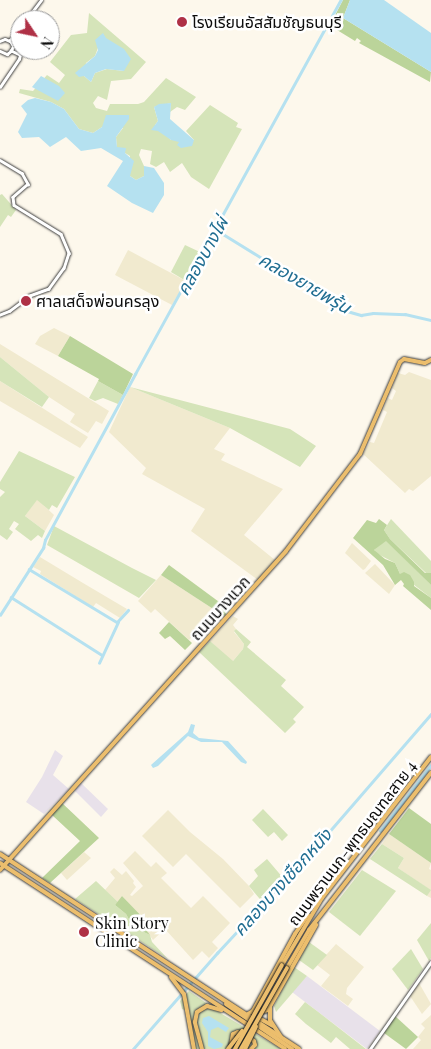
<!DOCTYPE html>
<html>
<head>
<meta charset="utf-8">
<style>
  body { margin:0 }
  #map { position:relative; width:431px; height:1049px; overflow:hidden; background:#fdf8ec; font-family:"Playfair Display","Noto Sans Thai",serif }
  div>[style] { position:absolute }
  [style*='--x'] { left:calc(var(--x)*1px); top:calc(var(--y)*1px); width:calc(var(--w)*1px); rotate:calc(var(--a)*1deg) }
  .industrial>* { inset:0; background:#e8e1ea }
  .farmland>* { inset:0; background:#f1eacf }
  .green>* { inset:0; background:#d5e4b9 }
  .forest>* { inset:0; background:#bbd49a }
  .water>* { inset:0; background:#b5e1f0 }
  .canal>* { height:2.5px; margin:-1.25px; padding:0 1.25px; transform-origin:1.25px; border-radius:1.25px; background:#b5e1f0 }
  .roads { filter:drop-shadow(0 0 1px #3f3f3f) drop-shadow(0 0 1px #3f3f3f) }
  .minor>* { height:2.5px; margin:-1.25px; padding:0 1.25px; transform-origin:1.25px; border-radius:1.25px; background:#fff }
  .major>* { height:4px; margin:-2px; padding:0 2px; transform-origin:2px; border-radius:2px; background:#ecbe6d }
  .bridges { filter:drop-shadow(0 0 1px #1d1d1d) drop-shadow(0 0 1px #1d1d1d) }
  .major-bridge>* { height:4px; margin:-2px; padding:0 2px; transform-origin:2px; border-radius:2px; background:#ecbe6d }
  .dots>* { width:14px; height:14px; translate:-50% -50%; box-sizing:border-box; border:2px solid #fff; border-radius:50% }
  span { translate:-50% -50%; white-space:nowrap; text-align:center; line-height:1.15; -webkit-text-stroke:5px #fff; paint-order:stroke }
  .poi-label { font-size:16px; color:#0c0c0c }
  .left { translate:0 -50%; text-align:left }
  .street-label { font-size:16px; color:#0c0c0c }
  .water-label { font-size:18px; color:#216e92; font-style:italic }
  .north { position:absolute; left:10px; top:10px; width:50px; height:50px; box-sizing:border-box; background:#fff; border:1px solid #9e9e9e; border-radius:50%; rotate:124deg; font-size:14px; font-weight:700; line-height:20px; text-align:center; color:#0c0c0c }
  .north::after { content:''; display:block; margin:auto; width:18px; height:22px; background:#af3146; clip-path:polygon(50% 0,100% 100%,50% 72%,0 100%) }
</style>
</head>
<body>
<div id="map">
  <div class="industrial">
    <div style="clip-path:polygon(55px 750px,63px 756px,53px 775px,69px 789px,44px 814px,26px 802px,42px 777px)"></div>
    <div style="clip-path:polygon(80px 782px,108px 809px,101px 817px,73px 789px)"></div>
    <div style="clip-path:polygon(307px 976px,380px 1031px,367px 1049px,292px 992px)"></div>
  </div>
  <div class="farmland">
    <div style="clip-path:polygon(128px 250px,186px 281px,172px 305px,115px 275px)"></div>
    <div style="clip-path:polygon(54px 328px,70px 336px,58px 356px,35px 344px,40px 336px)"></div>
    <div style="clip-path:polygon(0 344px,109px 411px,102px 424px,96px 421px,88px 433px,70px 422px,75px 414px,49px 397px,0 357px)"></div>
    <div style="clip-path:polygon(409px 372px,431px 380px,431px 476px,413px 491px,409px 489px,405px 493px,363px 454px,370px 442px,374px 443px,387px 412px,383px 410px,388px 398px,392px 400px,396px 391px,392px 388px,398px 373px,405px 375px)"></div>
    <div style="clip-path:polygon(0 381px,88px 437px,80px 448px,0 401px)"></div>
    <div style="clip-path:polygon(130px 387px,230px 428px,214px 449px,225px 454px,221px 460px,283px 489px,244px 535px,275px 560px,258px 580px,191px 531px,205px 509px,142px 474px,146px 468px,109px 432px)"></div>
    <div style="clip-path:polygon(37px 499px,54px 515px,45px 531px,25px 516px)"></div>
    <div style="clip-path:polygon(352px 543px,371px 561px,365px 569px,363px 570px,345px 553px)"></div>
    <div style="clip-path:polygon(40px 557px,83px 583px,127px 609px,120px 618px,96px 603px,93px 607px,40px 574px,41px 571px,33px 567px)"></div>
    <div style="clip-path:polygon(375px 564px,395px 585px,389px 594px,365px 573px)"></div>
    <div style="clip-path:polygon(161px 575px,224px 616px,205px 638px,197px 631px,189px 640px,155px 609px,151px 613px,138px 601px)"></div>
    <div style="clip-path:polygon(233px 616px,238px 619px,233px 625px,236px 629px,234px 632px,244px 644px,243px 649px,232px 662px,210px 641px)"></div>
    <div style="clip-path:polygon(168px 810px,190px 832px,223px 859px,249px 886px,254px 894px,240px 908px,186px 854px,173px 867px,142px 836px)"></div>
    <div style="clip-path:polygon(389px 834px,431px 863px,429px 869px,431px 870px,431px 898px,427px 896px,430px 890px,398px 868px,404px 858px,382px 844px)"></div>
    <div style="clip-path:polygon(135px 851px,151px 867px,156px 862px,167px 873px,161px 878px,191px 908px,203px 896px,230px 923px,212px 942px,218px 948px,209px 958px,202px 951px,193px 960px,165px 929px,153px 940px,143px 926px,146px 923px,122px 896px,118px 902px,105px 890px,115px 878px,110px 872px,114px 868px,122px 875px,126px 871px,134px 881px,133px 883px,136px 887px,130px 895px,132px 896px,143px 886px,123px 863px)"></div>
    <div style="clip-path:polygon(84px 852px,91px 858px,67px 880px,61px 873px)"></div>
    <div style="clip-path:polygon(336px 944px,364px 967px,347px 988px,346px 994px,353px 999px,348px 1006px,321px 986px,330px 975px,317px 965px)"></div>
    <div style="clip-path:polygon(419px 983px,431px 1004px,422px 1014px,410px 996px)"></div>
    <div style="clip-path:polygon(431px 1015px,431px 1049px,413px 1049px,421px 1040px,418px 1037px,425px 1028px,421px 1024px)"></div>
  </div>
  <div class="green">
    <div style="clip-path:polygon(evenodd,89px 13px,146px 62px,131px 79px,111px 81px,107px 100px,98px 96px,93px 103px,96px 108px,107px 111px,110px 104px,138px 104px,144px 102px,166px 78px,196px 97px,185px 110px,177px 107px,170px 112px,171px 103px,154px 107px,158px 121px,155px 125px,171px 140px,194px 140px,186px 131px,210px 105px,238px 123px,236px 127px,242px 129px,209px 189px,191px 177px,182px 163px,170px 172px,164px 162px,156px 167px,150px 164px,152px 151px,141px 149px,139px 155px,144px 166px,144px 176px,136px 180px,130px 176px,130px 156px,125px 153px,125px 148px,117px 148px,116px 137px,123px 128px,102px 127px,93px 133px,79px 129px,64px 109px,51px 102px,19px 93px,20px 89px,33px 91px,47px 75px,59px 83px,65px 75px,50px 62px,71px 35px,87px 33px,89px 13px,103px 34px,124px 71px,107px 69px,95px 73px,91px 82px,84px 76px,86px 63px,95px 56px,103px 34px)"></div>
    <div style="clip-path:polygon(2px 194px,16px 210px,11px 217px,8px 215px,0 227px,0 195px)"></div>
    <div style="clip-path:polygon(185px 245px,202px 253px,186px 281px,171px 272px)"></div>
    <div style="clip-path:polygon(0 357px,49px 397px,42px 407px,0 381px)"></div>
    <div style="clip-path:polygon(98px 381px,123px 395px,118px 404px,103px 398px,95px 401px,89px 398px)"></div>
    <div style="clip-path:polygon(130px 387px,290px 429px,316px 446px,300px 467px,230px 428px)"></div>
    <div style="clip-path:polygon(19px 451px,75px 477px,57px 508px,52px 505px,49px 510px,37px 500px,25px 516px,45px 531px,42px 538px,38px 535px,31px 541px,15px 529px,19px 524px,14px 521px,9px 529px,13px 532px,7px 540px,0 535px,0 497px,5px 492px,0 489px,0 482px)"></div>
    <div style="clip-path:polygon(391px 519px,431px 561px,431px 573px,426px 573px,390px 539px,384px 530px)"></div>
    <div style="clip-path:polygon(54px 526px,132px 568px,156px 580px,139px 598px,47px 545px)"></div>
    <div style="clip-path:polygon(386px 540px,431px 585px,431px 598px,400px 574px,395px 563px,376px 553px,374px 550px)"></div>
    <div style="clip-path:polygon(236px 629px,251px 642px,247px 647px,286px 680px,281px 686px,304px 707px,293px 719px,296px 722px,285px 733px,199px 652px,210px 641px,233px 661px,243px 649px,244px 644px,234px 631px)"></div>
    <div style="clip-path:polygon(263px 809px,288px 835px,282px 841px,274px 832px,268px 837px,252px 820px)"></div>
    <div style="clip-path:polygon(382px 844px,404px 858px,398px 868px,431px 890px,427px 896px,370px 859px)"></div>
    <div style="clip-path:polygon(267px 859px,284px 879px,264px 904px,249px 886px,258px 876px,254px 870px)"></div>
    <div style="clip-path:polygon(362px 870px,396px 891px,360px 936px,329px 912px)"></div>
    <div style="clip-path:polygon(96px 881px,118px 902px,115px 905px,126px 914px,133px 927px,150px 935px,152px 942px,168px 959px,75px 899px)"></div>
    <div style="clip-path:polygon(431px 923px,431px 958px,429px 961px,417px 940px)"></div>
    <div style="clip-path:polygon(309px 942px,327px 955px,313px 970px,299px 960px)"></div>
    <div style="clip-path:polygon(411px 949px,423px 969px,408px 990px,392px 969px)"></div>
    <div style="clip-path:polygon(294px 967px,307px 976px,276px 1012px,274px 1006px)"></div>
    <div style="clip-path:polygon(189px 991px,222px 1014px,281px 1049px,253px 1049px,256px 1043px,238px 1033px,252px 1042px,250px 1048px,233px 1049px,234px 1043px,229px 1049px,196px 1049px,187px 1011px,182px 1009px,180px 1001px)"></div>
    <div style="clip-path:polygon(305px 1002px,317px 1011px,366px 1049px,350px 1049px,336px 1037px,331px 1043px,306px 1024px,295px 1014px)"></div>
  </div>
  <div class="forest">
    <div style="clip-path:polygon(343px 0,350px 0,343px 18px,431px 72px,430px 82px,359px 43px,361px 41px,357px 38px,355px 41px,337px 30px,338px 28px,331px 23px)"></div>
    <div style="clip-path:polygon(70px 336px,133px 374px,123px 395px,98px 381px,99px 379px,58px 356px)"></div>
    <div style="clip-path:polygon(379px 519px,387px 525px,384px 530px,390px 539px,425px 573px,431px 573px,431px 585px,386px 541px,374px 550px,385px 559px,395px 563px,400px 574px,404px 572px,410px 575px,414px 582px,414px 586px,431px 598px,431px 610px,403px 586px,404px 584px,401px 580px,395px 585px,383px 565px,353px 538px,367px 520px,376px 523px)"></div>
    <div style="clip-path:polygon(169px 565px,230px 610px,224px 616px,161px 575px)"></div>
    <div style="clip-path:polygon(169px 622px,192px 643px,185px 650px,170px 636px,165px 639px,159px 633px)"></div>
    <div style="clip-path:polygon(61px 802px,99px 838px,50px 883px,42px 878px,80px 841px,52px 815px)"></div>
    <div style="clip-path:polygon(409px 808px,431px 824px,431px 863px,389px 834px)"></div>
    <div style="clip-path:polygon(122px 896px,147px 922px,143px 926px,150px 935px,133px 927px,126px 914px,115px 905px)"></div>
    <div style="clip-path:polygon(395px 1016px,418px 1037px,406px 1049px,384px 1033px)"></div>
  </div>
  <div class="water">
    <div style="clip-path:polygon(350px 0,384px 0,431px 33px,431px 72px,343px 18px)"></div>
    <div style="clip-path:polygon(103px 33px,106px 38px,124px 49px,131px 59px,124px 71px,106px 69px,95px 73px,91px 82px,84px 76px,79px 77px,75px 73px,95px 56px,98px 50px,95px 40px)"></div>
    <div style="clip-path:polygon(41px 76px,59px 86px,65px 93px,58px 101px,32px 87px)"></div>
    <div style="clip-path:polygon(35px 98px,51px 102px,64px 109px,79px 129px,93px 133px,102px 127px,106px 115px,129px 115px,129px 119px,116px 137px,117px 147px,126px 148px,125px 153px,134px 161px,130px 176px,136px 180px,144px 176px,144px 166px,154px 168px,164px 183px,164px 195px,153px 213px,132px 203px,107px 186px,123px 161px,101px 148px,81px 151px,66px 137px,50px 147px,39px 137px,22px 138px,18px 132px,27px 114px,21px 106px,28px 100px)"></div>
    <div style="clip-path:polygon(171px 103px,170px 119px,194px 140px,192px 146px,181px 148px,177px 145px,179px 142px,171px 140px,158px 131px,151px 130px,158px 121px,154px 107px,159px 104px)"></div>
    <div style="clip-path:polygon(191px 724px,195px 725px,193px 733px,199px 738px,228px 741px,247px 762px,246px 764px,241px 762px,222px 742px,201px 742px,188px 736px,158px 766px,153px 768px,151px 765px,188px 732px)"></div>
    <div style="clip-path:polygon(209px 1016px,229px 1028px,226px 1032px,218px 1027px,211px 1030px,210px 1037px,223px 1044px,222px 1047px,214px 1049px,208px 1046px,208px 1032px,202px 1023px,203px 1018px)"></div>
  </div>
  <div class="canal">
    <div style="--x:215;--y:229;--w:155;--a:31.8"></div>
    <div style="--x:347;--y:311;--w:15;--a:16"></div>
    <div style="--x:361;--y:315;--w:12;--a:-9"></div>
    <div style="--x:373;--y:313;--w:32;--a:2"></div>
    <div style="--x:405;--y:314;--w:27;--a:13"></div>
    <div style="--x:29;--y:569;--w:103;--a:31.1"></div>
    <div style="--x:117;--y:622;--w:16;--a:-47"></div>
    <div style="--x:11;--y:597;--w:108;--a:32.5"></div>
    <div style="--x:0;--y:615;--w:80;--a:-57.3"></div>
    <div style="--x:43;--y:548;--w:8;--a:-76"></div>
    <div style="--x:45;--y:540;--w:189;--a:-61.5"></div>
    <div style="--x:135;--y:374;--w:427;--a:-61.2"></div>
    <div style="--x:99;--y:663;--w:45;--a:-65.1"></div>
    <div style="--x:380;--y:831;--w:83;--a:-52.3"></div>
    <div style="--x:133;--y:1049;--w:128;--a:-48.8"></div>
    <div style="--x:217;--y:953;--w:153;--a:-47.1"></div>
    <div style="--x:321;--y:841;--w:168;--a:-49.1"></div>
  </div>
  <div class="roads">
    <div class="minor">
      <div style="--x:26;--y:20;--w:25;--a:-53"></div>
      <div style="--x:10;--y:40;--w:16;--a:-52"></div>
      <div style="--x:0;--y:41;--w:5;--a:-22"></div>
      <div style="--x:5;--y:39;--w:5;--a:22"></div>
      <div style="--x:0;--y:51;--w:8;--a:23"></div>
      <div style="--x:7;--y:54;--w:5;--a:-37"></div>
      <div style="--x:11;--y:51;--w:5;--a:-68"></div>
      <div style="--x:13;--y:46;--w:6;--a:-121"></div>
      <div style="--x:0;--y:87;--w:34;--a:-56"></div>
      <div style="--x:19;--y:59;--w:4;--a:-76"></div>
      <div style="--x:20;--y:55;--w:10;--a:-156"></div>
      <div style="--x:0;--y:160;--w:26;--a:31"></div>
      <div style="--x:22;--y:173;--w:13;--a:61"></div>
      <div style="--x:28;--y:184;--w:20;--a:139"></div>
      <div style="--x:13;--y:197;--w:8;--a:83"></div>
      <div style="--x:14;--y:205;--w:55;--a:31.7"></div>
      <div style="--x:61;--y:234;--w:21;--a:67"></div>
      <div style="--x:69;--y:253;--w:16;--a:108"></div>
      <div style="--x:64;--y:268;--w:26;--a:126"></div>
      <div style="--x:49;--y:289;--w:20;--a:160"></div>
      <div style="--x:30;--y:296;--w:25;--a:143"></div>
      <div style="--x:10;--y:311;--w:11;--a:158"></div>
      <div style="--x:370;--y:1049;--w:106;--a:-55"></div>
    </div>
    <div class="major">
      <div style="--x:0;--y:854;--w:357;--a:33.1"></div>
      <div style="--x:0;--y:863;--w:340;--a:33.1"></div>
      <div style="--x:0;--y:870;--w:428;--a:-48.1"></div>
      <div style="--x:286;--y:551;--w:122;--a:-52.7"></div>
      <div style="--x:360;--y:454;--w:100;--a:-66.5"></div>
      <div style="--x:400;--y:362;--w:5;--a:-37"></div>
      <div style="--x:404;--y:359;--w:21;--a:11"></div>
      <div style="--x:425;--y:363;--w:7;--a:-27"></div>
      <div style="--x:282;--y:965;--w:78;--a:-59.2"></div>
      <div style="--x:322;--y:898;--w:178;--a:-52.3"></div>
      <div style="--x:287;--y:968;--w:44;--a:-59.9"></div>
      <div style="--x:309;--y:930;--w:199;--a:-52.2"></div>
      <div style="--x:171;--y:977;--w:21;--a:53"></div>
      <div style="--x:184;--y:994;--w:56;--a:79.7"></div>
      <div style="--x:226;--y:1004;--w:80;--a:34.3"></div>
      <div style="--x:257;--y:1006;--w:7;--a:56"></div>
      <div style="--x:261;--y:1012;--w:7;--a:-16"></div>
      <div style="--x:268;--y:1010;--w:98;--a:-60.5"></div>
      <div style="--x:270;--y:1007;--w:13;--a:90"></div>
      <div style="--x:270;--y:1020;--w:20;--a:57"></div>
      <div style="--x:248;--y:1014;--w:6;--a:-31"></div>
      <div style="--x:253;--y:1011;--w:88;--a:-61.4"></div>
      <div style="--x:295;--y:934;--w:23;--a:-56"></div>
      <div style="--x:257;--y:1017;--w:18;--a:29"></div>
      <div style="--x:231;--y:1045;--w:11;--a:-80"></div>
      <div style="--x:233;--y:1034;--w:5;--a:-22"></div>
      <div style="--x:238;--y:1032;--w:18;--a:29"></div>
      <div style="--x:254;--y:1041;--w:4;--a:76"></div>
      <div style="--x:255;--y:1045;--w:6;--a:135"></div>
      <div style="--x:202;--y:1049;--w:28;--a:-105"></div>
      <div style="--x:195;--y:1022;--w:10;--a:-79"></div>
      <div style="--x:197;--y:1012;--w:12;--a:-31"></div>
      <div style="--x:207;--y:1006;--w:15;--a:16"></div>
    </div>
  </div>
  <div class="bridges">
    <div class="major-bridge">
      <div style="--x:228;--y:1049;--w:23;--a:-52"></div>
      <div style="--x:235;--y:1049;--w:96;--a:-60.8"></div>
      <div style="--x:241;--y:1049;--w:93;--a:-60.4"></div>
      <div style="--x:245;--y:1049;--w:25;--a:-64"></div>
    </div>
  </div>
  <div class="dots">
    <div style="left:182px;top:22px;background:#af3146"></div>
    <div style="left:26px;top:301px;background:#af3146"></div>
    <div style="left:84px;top:932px;background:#af3146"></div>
  </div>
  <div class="poi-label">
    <span class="left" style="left:192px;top:22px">โรงเรียนอัสสัมชัญธนบุรี</span>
    <span class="left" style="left:36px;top:301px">ศาลเสด็จพ่อนครลุง</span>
    <span class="left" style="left:95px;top:932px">Skin Story<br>Clinic</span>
  </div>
  <div class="street-label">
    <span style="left:220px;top:608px;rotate:-48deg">ถนนบางแวก</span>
    <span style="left:352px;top:843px;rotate:-53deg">ถนนพรานนก-พุทธมณฑลสาย 4</span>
  </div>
  <div class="water-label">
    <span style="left:202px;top:256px;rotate:-61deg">คลองบางไผ่</span>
    <span style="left:305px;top:283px;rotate:30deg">คลองยายพรุ้น</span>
    <span style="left:282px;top:882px;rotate:-48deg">คลองบางเชือกหนัง</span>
  </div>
  <div class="north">N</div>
</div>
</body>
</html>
